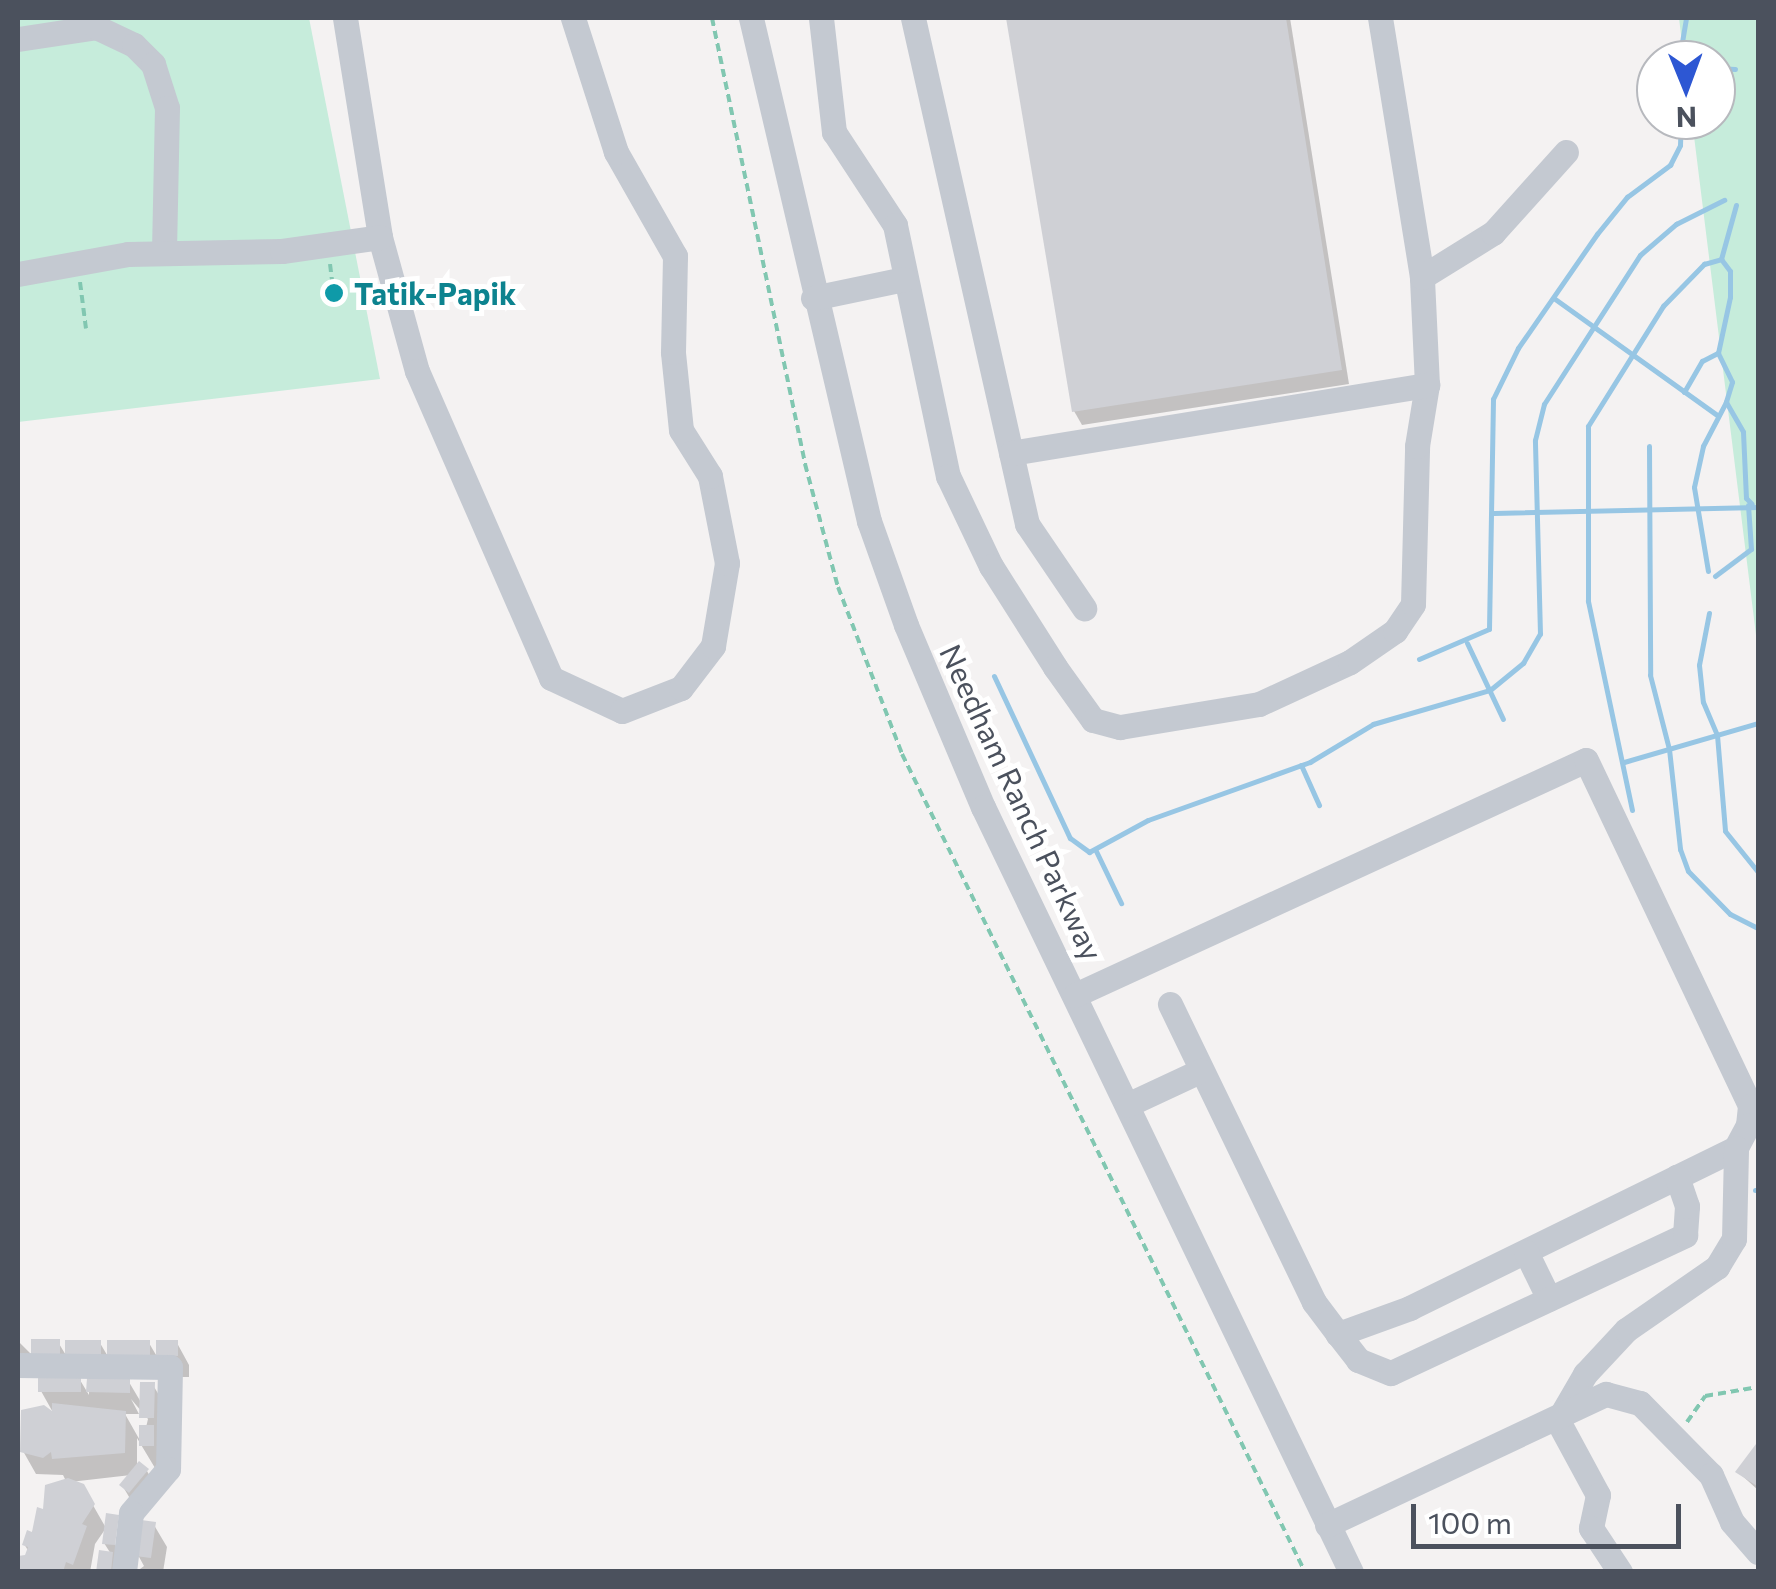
<!DOCTYPE html>
<html>
<head>
<meta charset="utf-8">
<style>
  body { margin:0 }
  #map { position:relative; width:1776px; height:1589px; overflow:hidden; background:#f4f2f2; font-family:Commissioner,sans-serif }
  div>[style] { position:absolute }
  [style*='--x'] { left:calc(var(--x)*1px); top:calc(var(--y)*1px); width:calc(var(--w)*1px); rotate:calc(var(--a)*1deg) }
  .green>* { inset:0; background:#c6ecdb }
  .shadow>* { inset:0; background:#0003 }
  .stream>* { height:5px; margin:-2.5px; padding:0 2.5px; transform-origin:2.5px; border-radius:2.5px; background:#97c6e4 }
  .building>* { inset:0; background:#cfd0d5 }
  .path>* { height:4px; margin-top:-2px; transform-origin:0; background:repeating-linear-gradient(90deg,#81c7b1 0 8px,transparent 0 13px) }
  .minor>* { height:25px; margin:-12.5px; padding:0 12.5px; transform-origin:12.5px; border-radius:12.5px; background:#c4c9d1 }
  .dots>* { width:28px; height:28px; translate:-50% -50%; box-sizing:border-box; border:5px solid #fff; border-radius:50% }
  span { translate:-50% -50%; white-space:nowrap; text-align:center; line-height:1.15; -webkit-text-stroke:10px #fff; paint-order:stroke }
  .culture-label { font-size:30px; color:#0d838f; font-weight:700 }
  .left { translate:0 -50%; text-align:left }
  .street-label { font-size:30px; color:#4b515d }
  .frame { position:absolute; inset:0; border:20px solid #4b515d; pointer-events:none }
  .north { position:absolute; left:1636px; top:40px; width:100px; height:100px; box-sizing:border-box; background:#fff; border:2px solid #b7b9be; border-radius:50%; rotate:179deg; font-size:28px; font-weight:700; line-height:40px; text-align:center; color:#4b515d }
  .north::after { content:''; display:block; margin:auto; width:35px; height:45px; background:#2d57d3; clip-path:polygon(50% 0,100% 100%,50% 72%,0 100%) }
  .scale { position:absolute; left:1411px; top:1504px; width:270px; height:45px; box-sizing:border-box; border:5px solid #4b515d; border-top:0; padding-left:12px; font-size:30px; line-height:35px; white-space:nowrap; color:#4b515d; -webkit-text-stroke:8px #fff; paint-order:stroke }
</style>
</head>
<body>
<div id="map">
  <div class="green">
    <div style="clip-path:polygon(18px 18px,309px 18px,380px 379px,18px 422px)"></div>
    <div style="clip-path:polygon(1679px 18px,1758px 18px,1758px 651px,1692px 120px,1716px 120px,1716px 60px,1684px 60px)"></div>
  </div>
  <div class="shadow">
    <div style="clip-path:polygon(1008px 18px,1290px 18px,1349px 384px,1082px 425px,1074px 411px)"></div>
    <div style="clip-path:polygon(evenodd,18px 1341px,33px 1356px,58px 1342px,67px 1357px,100px 1343px,110px 1360px,149px 1343px,159px 1360px,177px 1343px,189px 1365px,189px 1377px,126px 1377px,142px 1404px,153px 1385px,166px 1407px,166px 1449px,155px 1468px,137px 1438px,137px 1467px,147px 1471px,159px 1493px,135px 1507px,122px 1485px,131px 1475px,70px 1482px,82px 1486px,106px 1528px,95px 1544px,90px 1572px,18px 1568px,29px 1552px,24px 1544px,66px 1481px,63px 1475px,36px 1474px,23px 1451px,55px 1416px,41px 1391px,38px 1361px,18px 1375px,18px 1341px,89px 1376px,89px 1395px,80px 1380px,71px 1380px,89px 1376px,18px 1341px,131px 1399px,148px 1419px,142px 1444px,125px 1414px,139px 1414px,131px 1399px)"></div>
    <div style="clip-path:polygon(1756px 1447px,1758px 1448px,1758px 1490px,1738px 1472px)"></div>
    <div style="clip-path:polygon(108px 1516px,122px 1572px,98px 1572px,111px 1554px,104px 1543px)"></div>
    <div style="clip-path:polygon(154px 1525px,167px 1547px,163px 1572px,136px 1572px,144px 1566px,138px 1555px)"></div>
  </div>
  <div class="stream">
    <div style="--x:1679;--y:60;--w:43;--a:-80.5"></div>
    <div style="--x:1716;--y:68;--w:19;--a:3"></div>
    <div style="--x:1736;--y:205;--w:56;--a:105.5"></div>
    <div style="--x:1721;--y:259;--w:15;--a:53"></div>
    <div style="--x:1730;--y:271;--w:26;--a:90"></div>
    <div style="--x:1730;--y:297;--w:57;--a:102.1"></div>
    <div style="--x:1718;--y:353;--w:32;--a:64"></div>
    <div style="--x:1732;--y:382;--w:21;--a:107"></div>
    <div style="--x:1726;--y:402;--w:34;--a:60"></div>
    <div style="--x:1743;--y:432;--w:66;--a:87.4"></div>
    <div style="--x:1746;--y:498;--w:8;--a:45"></div>
    <div style="--x:1555;--y:299;--w:199;--a:35.6"></div>
    <div style="--x:1684;--y:392;--w:36;--a:-60"></div>
    <div style="--x:1702;--y:361;--w:18;--a:-27"></div>
    <div style="--x:1649;--y:446;--w:229;--a:89.7"></div>
    <div style="--x:1650;--y:675;--w:76;--a:75.6"></div>
    <div style="--x:1669;--y:749;--w:101;--a:83.7"></div>
    <div style="--x:1680;--y:849;--w:23;--a:70"></div>
    <div style="--x:1688;--y:871;--w:60;--a:45.7"></div>
    <div style="--x:1730;--y:914;--w:31;--a:27"></div>
    <div style="--x:1494;--y:513;--w:264;--a:-1.3"></div>
    <div style="--x:1708;--y:571;--w:85;--a:-99.5"></div>
    <div style="--x:1694;--y:487;--w:42;--a:-77.6"></div>
    <div style="--x:1703;--y:446;--w:50;--a:-62.4"></div>
    <div style="--x:1715;--y:576;--w:45;--a:-36.9"></div>
    <div style="--x:1751;--y:549;--w:44;--a:-93.9"></div>
    <div style="--x:1709;--y:613;--w:53;--a:100.9"></div>
    <div style="--x:1699;--y:665;--w:37;--a:84"></div>
    <div style="--x:1703;--y:702;--w:36;--a:67"></div>
    <div style="--x:1717;--y:735;--w:96;--a:85.2"></div>
    <div style="--x:1725;--y:831;--w:53;--a:51.2"></div>
    <div style="--x:1467;--y:643;--w:84;--a:64.7"></div>
    <div style="--x:1419;--y:659;--w:76;--a:-23.2"></div>
    <div style="--x:1489;--y:629;--w:230;--a:-89"></div>
    <div style="--x:1493;--y:399;--w:57;--a:-63.9"></div>
    <div style="--x:1518;--y:348;--w:139;--a:-55.3"></div>
    <div style="--x:1597;--y:234;--w:48;--a:-51"></div>
    <div style="--x:1627;--y:197;--w:54;--a:-36.7"></div>
    <div style="--x:1670;--y:165;--w:22;--a:-63"></div>
    <div style="--x:1680;--y:145;--w:25;--a:-88"></div>
    <div style="--x:994;--y:676;--w:179;--a:64.9"></div>
    <div style="--x:1070;--y:838;--w:24;--a:36"></div>
    <div style="--x:1089;--y:852;--w:67;--a:-28.5"></div>
    <div style="--x:1148;--y:820;--w:172;--a:-19.7"></div>
    <div style="--x:1310;--y:762;--w:74;--a:-31.1"></div>
    <div style="--x:1373;--y:724;--w:122;--a:-16.2"></div>
    <div style="--x:1490;--y:690;--w:43;--a:-39.3"></div>
    <div style="--x:1523;--y:663;--w:34;--a:-60"></div>
    <div style="--x:1540;--y:634;--w:194;--a:-91.5"></div>
    <div style="--x:1535;--y:440;--w:37;--a:-76"></div>
    <div style="--x:1544;--y:404;--w:177;--a:-57.2"></div>
    <div style="--x:1640;--y:255;--w:48;--a:-40.7"></div>
    <div style="--x:1676;--y:224;--w:54;--a:-26.6"></div>
    <div style="--x:1624;--y:762;--w:140;--a:-16.2"></div>
    <div style="--x:1301;--y:765;--w:44;--a:65.8"></div>
    <div style="--x:1632;--y:810;--w:214;--a:-101.9"></div>
    <div style="--x:1588;--y:601;--w:175;--a:-90"></div>
    <div style="--x:1588;--y:426;--w:142;--a:-58"></div>
    <div style="--x:1663;--y:306;--w:59;--a:-45.7"></div>
    <div style="--x:1704;--y:264;--w:18;--a:-16"></div>
    <div style="--x:1096;--y:851;--w:58;--a:64.3"></div>
    <div style="--x:1755;--y:1190;--w:3;--a:0"></div>
  </div>
  <div class="building">
    <div style="clip-path:polygon(1006px 18px,1286px 18px,1342px 370px,1072px 412px)"></div>
    <div style="clip-path:polygon(31px 1339px,60px 1339px,60px 1354px,31px 1354px)"></div>
    <div style="clip-path:polygon(65px 1340px,101px 1340px,101px 1355px,65px 1355px)"></div>
    <div style="clip-path:polygon(107px 1340px,150px 1340px,150px 1355px,107px 1355px)"></div>
    <div style="clip-path:polygon(156px 1340px,178px 1340px,178px 1356px,156px 1355px)"></div>
    <div style="clip-path:polygon(38px 1377px,81px 1377px,81px 1392px,38px 1392px)"></div>
    <div style="clip-path:polygon(87px 1378px,130px 1378px,130px 1393px,86px 1392px)"></div>
    <div style="clip-path:polygon(140px 1382px,155px 1382px,154px 1418px,139px 1418px)"></div>
    <div style="clip-path:polygon(52px 1403px,126px 1411px,125px 1453px,52px 1459px,51px 1452px,43px 1458px,20px 1452px,21px 1410px,44px 1405px,52px 1411px)"></div>
    <div style="clip-path:polygon(139px 1425px,154px 1425px,154px 1446px,139px 1446px)"></div>
    <div style="clip-path:polygon(1756px 1444px,1758px 1445px,1757px 1486px,1735px 1472px)"></div>
    <div style="clip-path:polygon(139px 1461px,149px 1469px,129px 1493px,119px 1485px)"></div>
    <div style="clip-path:polygon(68px 1478px,84px 1484px,95px 1504px,82px 1524px,87px 1526px,73px 1565px,66px 1562px,63px 1572px,18px 1572px,18px 1556px,25px 1555px,28px 1547px,22px 1545px,27px 1530px,32px 1532px,37px 1507px,43px 1509px,45px 1485px)"></div>
    <div style="clip-path:polygon(106px 1513px,119px 1515px,115px 1545px,102px 1544px)"></div>
    <div style="clip-path:polygon(141px 1520px,156px 1522px,151px 1558px,135px 1556px)"></div>
    <div style="clip-path:polygon(99px 1550px,113px 1552px,111px 1572px,96px 1572px)"></div>
  </div>
  <div class="path">
    <div style="--x:712;--y:18;--w:456;--a:78.2"></div>
    <div style="--x:805;--y:464;--w:127;--a:75"></div>
    <div style="--x:838;--y:587;--w:179;--a:69"></div>
    <div style="--x:902;--y:754;--w:912;--a:63.77"></div>
    <div style="--x:330;--y:264;--w:24;--a:83"></div>
    <div style="--x:80;--y:282;--w:47;--a:82.7"></div>
    <div style="--x:1687;--y:1422;--w:32;--a:-55"></div>
    <div style="--x:1705;--y:1396;--w:54;--a:-9.6"></div>
  </div>
  <div class="minor">
    <div style="--x:345;--y:18;--w:222;--a:80.9"></div>
    <div style="--x:380;--y:237;--w:139;--a:74.6"></div>
    <div style="--x:417;--y:371;--w:335;--a:66.4"></div>
    <div style="--x:551;--y:678;--w:78;--a:24.9"></div>
    <div style="--x:622;--y:711;--w:63;--a:-21.3"></div>
    <div style="--x:681;--y:688;--w:53;--a:-52.7"></div>
    <div style="--x:713;--y:646;--w:84;--a:-80.4"></div>
    <div style="--x:727;--y:563;--w:89;--a:-101.1"></div>
    <div style="--x:710;--y:476;--w:54;--a:-122.2"></div>
    <div style="--x:681;--y:430;--w:78;--a:-95.9"></div>
    <div style="--x:673;--y:352;--w:96;--a:-88.8"></div>
    <div style="--x:675;--y:256;--w:120;--a:-119.6"></div>
    <div style="--x:616;--y:152;--w:141;--a:-107.8"></div>
    <div style="--x:751;--y:18;--w:517;--a:76.8"></div>
    <div style="--x:869;--y:521;--w:110;--a:70.4"></div>
    <div style="--x:906;--y:625;--w:198;--a:67.1"></div>
    <div style="--x:983;--y:807;--w:849;--a:64.31"></div>
    <div style="--x:821;--y:18;--w:115;--a:83.5"></div>
    <div style="--x:834;--y:132;--w:111;--a:56.7"></div>
    <div style="--x:895;--y:225;--w:257;--a:78.1"></div>
    <div style="--x:948;--y:476;--w:100;--a:64.5"></div>
    <div style="--x:991;--y:566;--w:120;--a:57.6"></div>
    <div style="--x:1055;--y:667;--w:65;--a:54.4"></div>
    <div style="--x:1093;--y:720;--w:28;--a:15"></div>
    <div style="--x:1120;--y:727;--w:141;--a:-9.4"></div>
    <div style="--x:1259;--y:704;--w:100;--a:-24.8"></div>
    <div style="--x:1350;--y:662;--w:55;--a:-34.6"></div>
    <div style="--x:1395;--y:631;--w:32;--a:-56"></div>
    <div style="--x:1413;--y:604;--w:158;--a:-88.5"></div>
    <div style="--x:1417;--y:446;--w:62;--a:-80.7"></div>
    <div style="--x:1427;--y:385;--w:108;--a:-92.7"></div>
    <div style="--x:1422;--y:277;--w:262;--a:-99.2"></div>
    <div style="--x:913;--y:18;--w:519;--a:77.3"></div>
    <div style="--x:1027;--y:524;--w:102;--a:55.8"></div>
    <div style="--x:18;--y:39;--w:79;--a:-8.7"></div>
    <div style="--x:96;--y:27;--w:42;--a:25.3"></div>
    <div style="--x:134;--y:45;--w:27;--a:45"></div>
    <div style="--x:153;--y:64;--w:46;--a:72.3"></div>
    <div style="--x:167;--y:108;--w:142;--a:91.2"></div>
    <div style="--x:18;--y:274;--w:112;--a:-10.3"></div>
    <div style="--x:128;--y:254;--w:154;--a:-1.1"></div>
    <div style="--x:282;--y:251;--w:99;--a:-8.1"></div>
    <div style="--x:1422;--y:277;--w:84;--a:-31.8"></div>
    <div style="--x:1493;--y:233;--w:109;--a:-48"></div>
    <div style="--x:813;--y:298;--w:93;--a:-11.8"></div>
    <div style="--x:1011;--y:453;--w:422;--a:-9.3"></div>
    <div style="--x:1075;--y:995;--w:562;--a:-24.7"></div>
    <div style="--x:1586;--y:760;--w:383;--a:64.6"></div>
    <div style="--x:1750;--y:1106;--w:19;--a:96"></div>
    <div style="--x:1748;--y:1125;--w:26;--a:118"></div>
    <div style="--x:1736;--y:1148;--w:363;--a:153.9"></div>
    <div style="--x:1410;--y:1308;--w:77;--a:160.1"></div>
    <div style="--x:1338;--y:1334;--w:40;--a:-127"></div>
    <div style="--x:1314;--y:1302;--w:331;--a:-115.8"></div>
    <div style="--x:1127;--y:1105;--w:81;--a:-25"></div>
    <div style="--x:1526;--y:1252;--w:52;--a:63.9"></div>
    <div style="--x:1338;--y:1334;--w:33;--a:52"></div>
    <div style="--x:1358;--y:1360;--w:35;--a:22"></div>
    <div style="--x:1391;--y:1373;--w:325;--a:-25.1"></div>
    <div style="--x:1685;--y:1235;--w:29;--a:-86"></div>
    <div style="--x:1687;--y:1206;--w:31;--a:-109"></div>
    <div style="--x:18;--y:1365;--w:152;--a:0.8"></div>
    <div style="--x:170;--y:1367;--w:102;--a:91.1"></div>
    <div style="--x:168;--y:1469;--w:57;--a:130.1"></div>
    <div style="--x:131;--y:1513;--w:59;--a:96.8"></div>
    <div style="--x:1563;--y:1412;--w:44;--a:-59.9"></div>
    <div style="--x:1585;--y:1374;--w:60;--a:-47"></div>
    <div style="--x:1626;--y:1330;--w:111;--a:-34.7"></div>
    <div style="--x:1717;--y:1267;--w:33;--a:-59"></div>
    <div style="--x:1734;--y:1239;--w:91;--a:-88.7"></div>
    <div style="--x:1558;--y:1421;--w:84;--a:61.6"></div>
    <div style="--x:1598;--y:1495;--w:34;--a:102"></div>
    <div style="--x:1591;--y:1528;--w:53;--a:56.6"></div>
    <div style="--x:1327;--y:1525;--w:308;--a:-25.2"></div>
    <div style="--x:1606;--y:1394;--w:35;--a:15"></div>
    <div style="--x:1640;--y:1403;--w:101;--a:45.4"></div>
    <div style="--x:1711;--y:1475;--w:51;--a:65.9"></div>
    <div style="--x:1732;--y:1522;--w:40;--a:49"></div>
  </div>
  <div class="dots">
    <div style="left:334px;top:293px;background:#0f9aa8"></div>
  </div>
  <div class="culture-label">
    <span class="left" style="left:354px;top:293px">Tatik-Papik</span>
  </div>
  <div class="street-label">
    <span style="left:1022px;top:802px;rotate:65deg">Needham Ranch Parkway</span>
  </div>
  <div class="frame"></div>
  <div class="north">N</div>
  <div class="scale">100 m</div>
</div>
</body>
</html>
